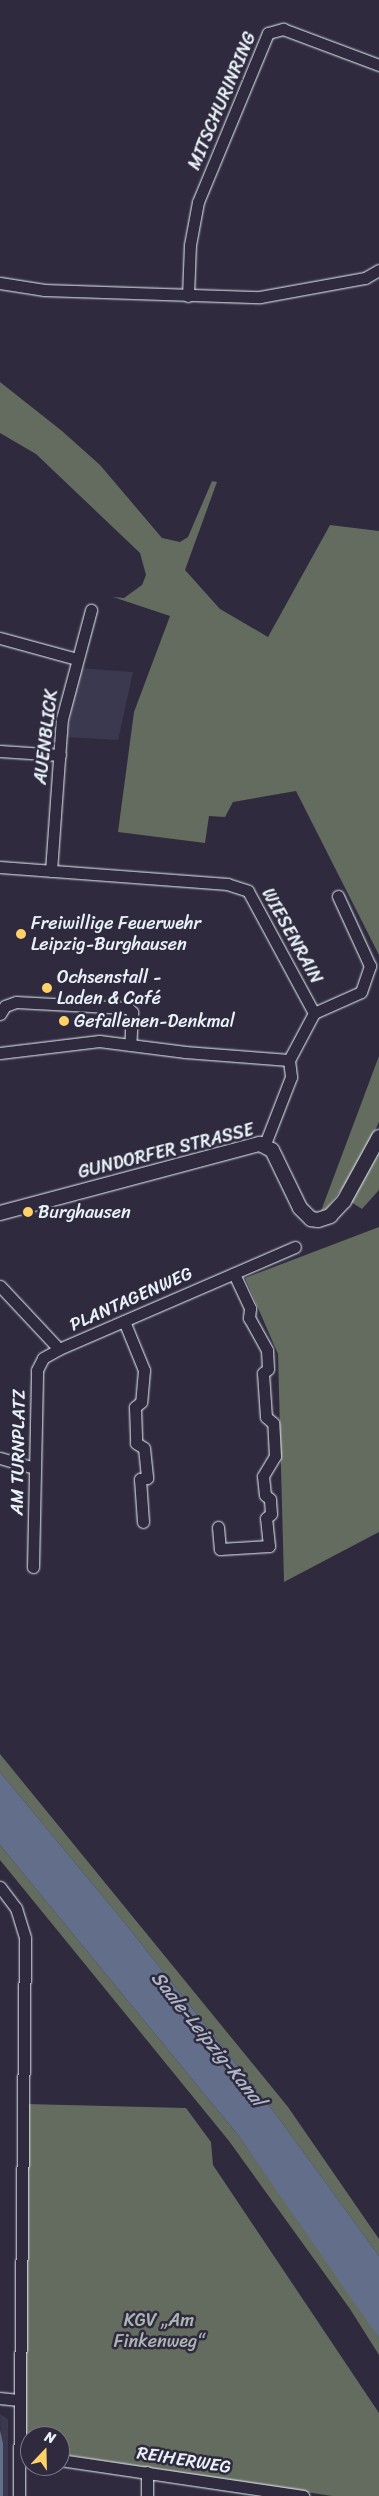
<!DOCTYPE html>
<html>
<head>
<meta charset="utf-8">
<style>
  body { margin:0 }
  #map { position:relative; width:379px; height:2496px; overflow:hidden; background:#2f2a3d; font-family:Sriracha,sans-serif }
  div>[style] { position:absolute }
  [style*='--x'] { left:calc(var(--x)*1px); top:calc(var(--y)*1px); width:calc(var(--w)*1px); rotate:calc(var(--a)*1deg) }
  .built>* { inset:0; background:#3b394f }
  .green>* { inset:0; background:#646b5f }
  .water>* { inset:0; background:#636f8a }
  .roads { filter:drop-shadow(0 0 1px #e8f1f8) drop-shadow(0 0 1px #e8f1f8) }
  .minor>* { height:11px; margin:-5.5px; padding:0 5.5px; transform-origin:5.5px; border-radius:5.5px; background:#2f2a3d }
  .tertiary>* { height:14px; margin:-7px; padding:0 7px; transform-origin:7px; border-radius:7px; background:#2f2a3d }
  .dots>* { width:14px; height:14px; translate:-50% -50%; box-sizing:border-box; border:2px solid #2f2a3d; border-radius:50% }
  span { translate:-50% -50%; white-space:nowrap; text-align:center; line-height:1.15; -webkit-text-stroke:5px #2f2a3d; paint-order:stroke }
  .street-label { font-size:18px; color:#e8f1f8 }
  .poi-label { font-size:18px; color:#e8f1f8 }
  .left { translate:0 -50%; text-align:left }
  .park-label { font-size:18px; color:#adb5b3 }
  .water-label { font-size:19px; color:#acb6c6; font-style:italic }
  .north { position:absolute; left:20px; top:2426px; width:50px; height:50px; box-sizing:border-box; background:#2f2a3d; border:1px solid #797a88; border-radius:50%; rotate:21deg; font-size:14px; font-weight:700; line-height:20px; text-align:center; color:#e8f1f8 }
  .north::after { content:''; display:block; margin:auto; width:18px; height:22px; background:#ffd166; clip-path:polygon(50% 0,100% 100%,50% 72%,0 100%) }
</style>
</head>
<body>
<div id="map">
  <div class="built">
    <div style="clip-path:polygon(78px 668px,133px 672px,118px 740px,67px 737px)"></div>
    <div style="clip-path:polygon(0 2414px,8px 2419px,8px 2496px,3px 2496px)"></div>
  </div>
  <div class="green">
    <div style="clip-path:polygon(0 382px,62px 431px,100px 465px,162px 538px,180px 542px,188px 537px,212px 481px,217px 482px,185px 570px,220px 609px,268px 637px,330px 525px,379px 531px,379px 955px,296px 791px,233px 802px,225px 817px,209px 816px,205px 843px,118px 832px,134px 712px,170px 616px,113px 597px,124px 598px,142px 585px,146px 575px,140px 553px,36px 454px,0 433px)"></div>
    <div style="clip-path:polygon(379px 1056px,379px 1122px,355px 1172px,327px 1208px,321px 1211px)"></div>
    <div style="clip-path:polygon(379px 1153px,379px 1190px,362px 1209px,351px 1202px)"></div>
    <div style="clip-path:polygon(379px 1227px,379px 1532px,284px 1582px,278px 1354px,245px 1278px)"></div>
    <div style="clip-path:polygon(0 1754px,288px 2107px,379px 2239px,379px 2256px,275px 2113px,124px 1922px,0 1772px)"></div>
    <div style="clip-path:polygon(0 1845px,238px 2135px,357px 2303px,379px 2338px,379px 2355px,350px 2309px,229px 2141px,0 1860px)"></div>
    <div style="clip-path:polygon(26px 2104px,186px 2108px,211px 2142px,213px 2165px,379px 2413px,379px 2496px,332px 2496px,60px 2454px,60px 2436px,30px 2436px,30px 2449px,24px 2448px)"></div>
  </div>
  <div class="water">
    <div style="clip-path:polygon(0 1772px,124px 1922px,275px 2113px,379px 2256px,379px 2338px,238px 2135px,0 1845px)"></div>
    <div style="clip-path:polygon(0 2430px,3px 2444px,3px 2496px,0 2496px)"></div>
  </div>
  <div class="roads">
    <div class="minor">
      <div style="--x:0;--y:283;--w:45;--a:9"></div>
      <div style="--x:44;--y:290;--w:216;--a:1.9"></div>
      <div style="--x:260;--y:297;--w:107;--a:-10.3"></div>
      <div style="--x:365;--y:278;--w:16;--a:-30"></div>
      <div style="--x:188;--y:296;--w:51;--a:-87.8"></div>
      <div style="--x:190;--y:245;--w:44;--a:-79.5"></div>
      <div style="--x:198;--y:202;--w:183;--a:-67.5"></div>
      <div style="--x:268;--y:33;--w:16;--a:-15"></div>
      <div style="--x:283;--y:29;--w:103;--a:20.6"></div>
      <div style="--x:0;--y:638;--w:80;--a:15.3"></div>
      <div style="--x:0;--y:751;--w:60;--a:3.8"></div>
      <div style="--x:0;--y:867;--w:228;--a:4.3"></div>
      <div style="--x:227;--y:884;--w:22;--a:18"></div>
      <div style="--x:248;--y:891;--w:139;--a:61.6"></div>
      <div style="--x:314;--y:1013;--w:53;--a:118"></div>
      <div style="--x:289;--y:1060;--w:17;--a:83"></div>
      <div style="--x:291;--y:1077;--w:72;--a:111.2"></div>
      <div style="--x:51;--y:871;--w:152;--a:-85.9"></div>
      <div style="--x:62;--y:719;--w:113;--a:-75.1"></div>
      <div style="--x:314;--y:1013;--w:51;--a:-24.1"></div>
      <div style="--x:361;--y:992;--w:28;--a:-71"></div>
      <div style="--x:370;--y:966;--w:77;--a:-114.6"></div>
      <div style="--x:0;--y:1014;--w:9;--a:-58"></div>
      <div style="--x:5;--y:1006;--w:12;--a:-20"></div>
      <div style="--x:16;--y:1002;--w:112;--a:3.1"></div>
      <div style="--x:128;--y:1008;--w:6;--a:45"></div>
      <div style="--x:132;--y:1012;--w:33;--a:93"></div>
      <div style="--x:0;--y:1053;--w:100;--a:-6.9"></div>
      <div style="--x:99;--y:1041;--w:87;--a:7.3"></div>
      <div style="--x:185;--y:1052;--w:104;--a:4.4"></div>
      <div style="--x:0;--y:1286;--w:86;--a:46.9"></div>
      <div style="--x:59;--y:1349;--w:257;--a:-23.4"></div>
      <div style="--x:124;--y:1321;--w:53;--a:67.8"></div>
      <div style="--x:144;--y:1370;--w:32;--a:95"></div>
      <div style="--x:141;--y:1402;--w:8;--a:140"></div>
      <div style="--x:135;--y:1407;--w:36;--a:88"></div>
      <div style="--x:136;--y:1443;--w:9;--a:32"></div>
      <div style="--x:144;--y:1448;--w:30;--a:84"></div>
      <div style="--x:147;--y:1478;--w:7;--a:172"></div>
      <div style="--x:140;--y:1479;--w:43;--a:86"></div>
      <div style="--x:0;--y:1458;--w:36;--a:16"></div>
      <div style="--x:218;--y:1527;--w:22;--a:85"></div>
      <div style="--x:220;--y:1549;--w:49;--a:-3.5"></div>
      <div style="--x:269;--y:1546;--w:28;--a:-96"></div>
      <div style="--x:266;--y:1518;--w:6;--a:-39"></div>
      <div style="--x:271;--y:1514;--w:15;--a:-94"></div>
      <div style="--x:270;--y:1499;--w:6;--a:-141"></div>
      <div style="--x:265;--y:1495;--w:19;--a:-96"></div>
      <div style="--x:263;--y:1476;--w:23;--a:-59"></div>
      <div style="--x:275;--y:1456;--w:33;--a:-93"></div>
      <div style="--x:273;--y:1423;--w:9;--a:-139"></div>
      <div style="--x:266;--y:1417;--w:44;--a:-93.9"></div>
      <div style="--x:263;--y:1373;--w:6;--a:-39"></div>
      <div style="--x:268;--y:1369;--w:19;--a:-93"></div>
      <div style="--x:267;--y:1350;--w:37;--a:-119"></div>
      <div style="--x:249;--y:1318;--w:10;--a:-84"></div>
      <div style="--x:250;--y:1308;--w:38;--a:-115"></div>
      <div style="--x:33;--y:1567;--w:197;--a:-88.8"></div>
      <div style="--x:37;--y:1370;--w:13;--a:-63"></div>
      <div style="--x:43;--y:1358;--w:18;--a:-29"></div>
      <div style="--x:0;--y:1887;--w:26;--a:53"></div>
      <div style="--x:16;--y:1908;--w:31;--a:73"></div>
      <div style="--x:25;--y:1938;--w:558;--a:90.62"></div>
      <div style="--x:0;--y:2398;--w:18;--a:6"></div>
      <div style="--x:60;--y:2460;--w:246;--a:8.4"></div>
      <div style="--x:147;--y:2496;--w:24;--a:-90"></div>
    </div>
    <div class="tertiary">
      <div style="--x:0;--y:1213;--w:269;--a:-14.9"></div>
      <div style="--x:260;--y:1144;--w:13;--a:27"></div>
      <div style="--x:272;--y:1150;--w:64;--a:64.2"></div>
      <div style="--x:300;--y:1208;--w:16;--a:45"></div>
      <div style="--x:311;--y:1219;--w:7;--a:8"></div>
      <div style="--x:318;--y:1220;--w:13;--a:-18"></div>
      <div style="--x:330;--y:1216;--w:21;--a:-47"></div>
      <div style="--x:344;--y:1201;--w:73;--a:-61.3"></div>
    </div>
  </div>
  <div class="dots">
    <div style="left:21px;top:934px;background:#ffd166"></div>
    <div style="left:47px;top:988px;background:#ffd166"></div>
    <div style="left:64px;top:1021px;background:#ffd166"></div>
    <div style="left:28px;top:1212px;background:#ffd166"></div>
  </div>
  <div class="street-label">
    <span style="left:222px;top:101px;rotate:-67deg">MITSCHURINRING</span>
    <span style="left:46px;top:737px;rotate:-83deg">AUENBLICK</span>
    <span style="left:292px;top:936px;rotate:61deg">WIESENRAIN</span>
    <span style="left:166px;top:1151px;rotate:-14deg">GUNDORFER STRASSE</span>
    <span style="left:131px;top:1299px;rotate:-24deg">PLANTAGENWEG</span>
    <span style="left:18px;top:1452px;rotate:-89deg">AM TURNPLATZ</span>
    <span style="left:184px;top:2460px;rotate:9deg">REIHERWEG</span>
  </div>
  <div class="poi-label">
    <span class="left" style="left:31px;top:934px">Freiwillige Feuerwehr<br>Leipzig-Burghausen</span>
    <span class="left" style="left:57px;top:988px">Ochsenstall -<br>Laden &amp; Café</span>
    <span class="left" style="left:74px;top:1021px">Gefallenen-Denkmal</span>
    <span class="left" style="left:38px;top:1212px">Burghausen</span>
  </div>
  <div class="park-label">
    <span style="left:159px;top:2331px">KGV „Am<br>Finkenweg“</span>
  </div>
  <div class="water-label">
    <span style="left:208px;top:2039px;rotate:51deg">Saale-Leipzig-Kanal</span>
  </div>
  <div class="north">N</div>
</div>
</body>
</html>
